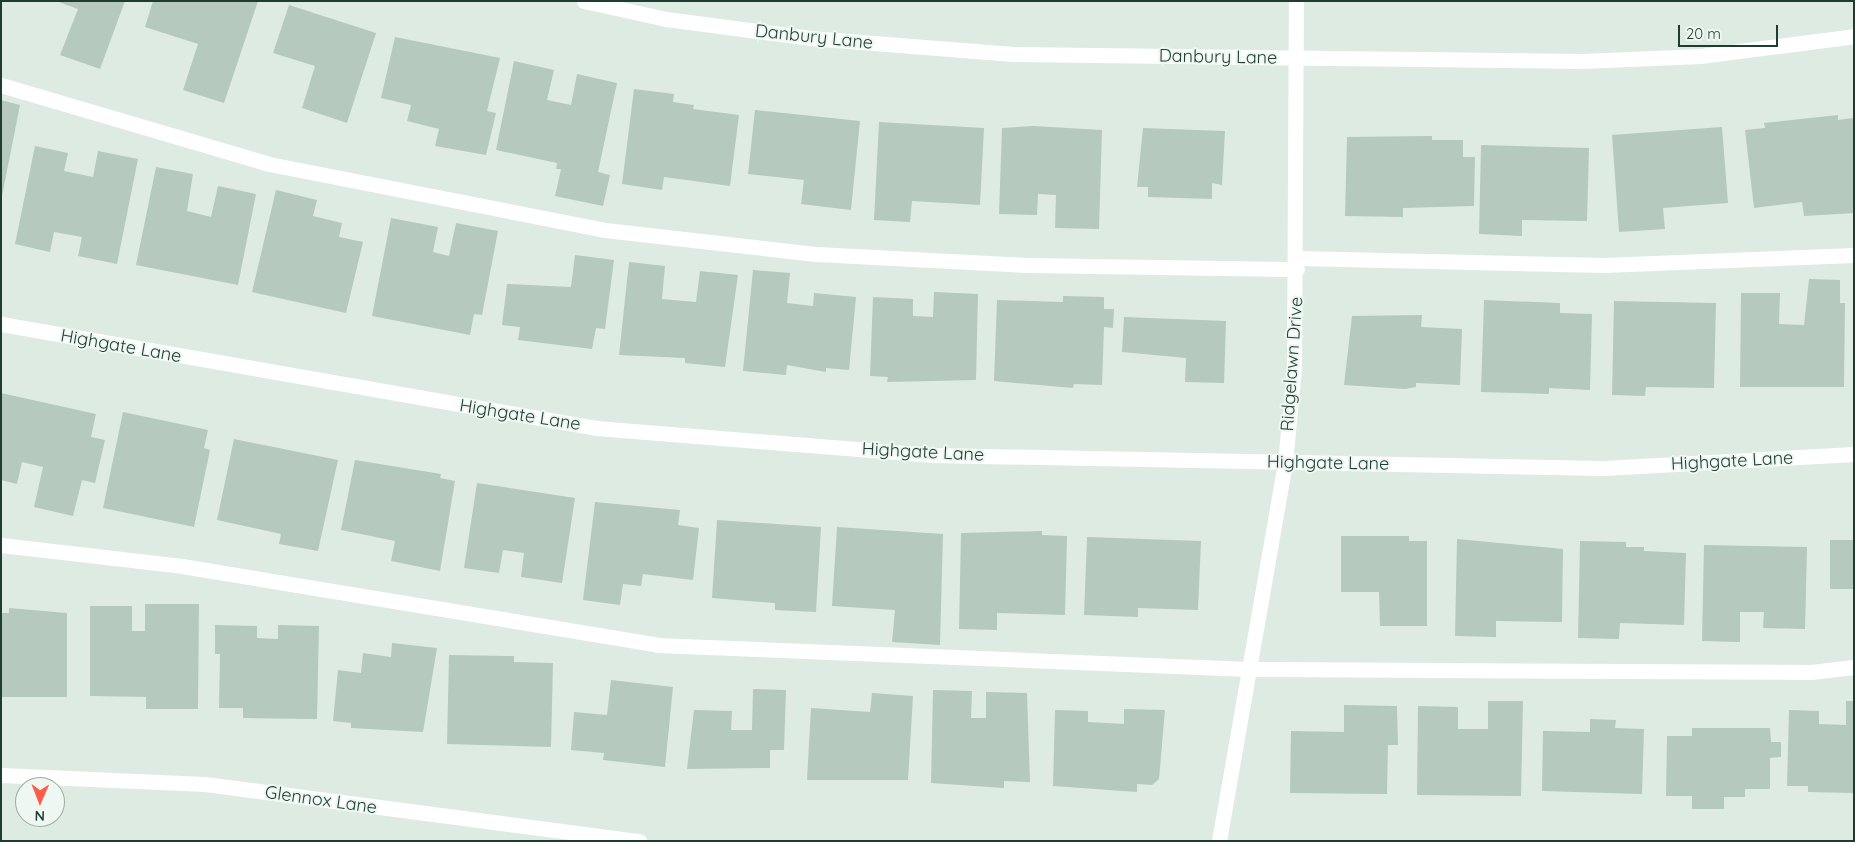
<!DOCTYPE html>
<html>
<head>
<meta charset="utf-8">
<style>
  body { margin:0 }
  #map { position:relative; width:1855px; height:842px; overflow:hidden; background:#deebe3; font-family:Quicksand,sans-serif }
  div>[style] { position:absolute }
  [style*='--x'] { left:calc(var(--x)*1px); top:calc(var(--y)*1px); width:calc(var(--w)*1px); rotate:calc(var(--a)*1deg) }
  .building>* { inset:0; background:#b6c9be }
  .minor>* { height:15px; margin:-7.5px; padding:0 7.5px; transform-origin:7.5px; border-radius:7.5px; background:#fff }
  span { translate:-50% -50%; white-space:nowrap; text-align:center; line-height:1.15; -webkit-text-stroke:4px #eef7f1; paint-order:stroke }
  .street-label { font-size:18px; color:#1e3c2f }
  .frame { position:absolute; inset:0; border:2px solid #1e3c2f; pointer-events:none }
  .north { position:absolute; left:15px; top:777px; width:50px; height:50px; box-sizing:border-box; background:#eef7f1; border:1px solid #9baca3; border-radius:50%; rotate:181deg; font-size:14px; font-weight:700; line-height:20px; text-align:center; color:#1e3c2f }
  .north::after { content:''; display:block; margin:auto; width:18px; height:22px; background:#fd5c49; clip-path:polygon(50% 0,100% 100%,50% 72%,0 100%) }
  .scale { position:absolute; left:1678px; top:25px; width:100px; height:22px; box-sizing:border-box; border:2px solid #1e3c2f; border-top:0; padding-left:6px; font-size:15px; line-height:18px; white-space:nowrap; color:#1e3c2f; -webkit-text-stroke:4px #eef7f1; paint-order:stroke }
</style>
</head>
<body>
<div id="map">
  <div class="building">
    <div style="clip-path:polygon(56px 1px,125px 1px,100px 69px,60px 55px,78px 9px)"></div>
    <div style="clip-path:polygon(153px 1px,258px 1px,224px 103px,183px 90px,198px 44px,145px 27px)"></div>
    <div style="clip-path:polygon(289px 5px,376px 33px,347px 123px,302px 108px,315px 66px,273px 53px)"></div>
    <div style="clip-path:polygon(395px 37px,500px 58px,487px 111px,496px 113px,486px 155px,435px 146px,439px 129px,407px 121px,411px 105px,381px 98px)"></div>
    <div style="clip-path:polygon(514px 61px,554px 70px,547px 100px,571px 105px,577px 74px,617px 83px,598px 172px,610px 175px,603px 206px,555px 196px,561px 169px,556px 169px,557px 163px,496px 150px)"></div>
    <div style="clip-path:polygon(634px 89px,674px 94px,673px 102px,694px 105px,693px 109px,739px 115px,730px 186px,664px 177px,662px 190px,622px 184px)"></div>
    <div style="clip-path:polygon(1px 100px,20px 105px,2px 196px,1px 196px)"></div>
    <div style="clip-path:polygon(755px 110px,860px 121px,851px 210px,801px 204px,804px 180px,748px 174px)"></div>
    <div style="clip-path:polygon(1838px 115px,1838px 120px,1853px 118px,1854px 213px,1804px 216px,1802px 202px,1754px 208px,1745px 130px,1765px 128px,1764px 123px)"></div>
    <div style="clip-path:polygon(879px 122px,984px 128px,980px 205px,912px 201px,910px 222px,874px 220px)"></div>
    <div style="clip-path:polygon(1033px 126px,1102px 130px,1099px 229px,1055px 228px,1056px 195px,1038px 194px,1037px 215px,999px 214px,1002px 128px)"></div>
    <div style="clip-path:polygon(1722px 127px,1728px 203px,1663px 208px,1665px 229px,1619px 232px,1612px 135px)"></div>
    <div style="clip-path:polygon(1143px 128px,1225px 131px,1222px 185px,1212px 183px,1212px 199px,1148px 197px,1148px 187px,1137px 187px)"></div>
    <div style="clip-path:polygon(1432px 136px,1432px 140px,1463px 140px,1463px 157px,1475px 157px,1474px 206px,1403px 208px,1403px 217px,1345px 216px,1347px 137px)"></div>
    <div style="clip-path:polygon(1481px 145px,1589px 148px,1587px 221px,1522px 220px,1522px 236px,1479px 234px)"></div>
    <div style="clip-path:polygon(35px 146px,68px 153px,64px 171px,93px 177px,98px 151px,138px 159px,117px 264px,78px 256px,82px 237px,54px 232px,50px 252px,15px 244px)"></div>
    <div style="clip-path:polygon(156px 167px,193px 174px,187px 211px,211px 217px,218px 186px,256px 194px,238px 285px,136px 265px)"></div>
    <div style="clip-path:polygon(276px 190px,317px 200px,313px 216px,342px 223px,339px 237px,363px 242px,346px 313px,252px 292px)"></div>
    <div style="clip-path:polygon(391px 218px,438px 227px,433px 252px,449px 256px,456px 223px,498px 231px,482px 315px,474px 314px,470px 335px,372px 316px)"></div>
    <div style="clip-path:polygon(575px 255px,614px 260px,605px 329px,596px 328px,592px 349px,518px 340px,520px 327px,502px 325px,507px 284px,571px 287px)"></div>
    <div style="clip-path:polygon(629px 262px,665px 266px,662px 299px,696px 302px,700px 271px,738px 275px,725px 367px,685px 363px,685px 358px,619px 355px)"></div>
    <div style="clip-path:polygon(753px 270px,790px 273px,787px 303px,813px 306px,814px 293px,856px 297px,849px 370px,826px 368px,826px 372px,787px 365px,786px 375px,743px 371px)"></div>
    <div style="clip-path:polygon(1809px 279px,1840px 280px,1840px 303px,1845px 303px,1844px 387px,1740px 387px,1741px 293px,1780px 293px,1779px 324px,1804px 325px)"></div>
    <div style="clip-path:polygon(934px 292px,978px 294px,976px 380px,887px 382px,888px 377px,870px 376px,873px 297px,913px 299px,913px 316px,933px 317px)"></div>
    <div style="clip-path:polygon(1063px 296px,1104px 297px,1104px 309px,1114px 309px,1113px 328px,1104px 327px,1102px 385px,1074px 384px,1073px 388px,994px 381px,997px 300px,1063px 302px)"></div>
    <div style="clip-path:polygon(1484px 300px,1560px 303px,1560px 313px,1592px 314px,1590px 390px,1549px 388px,1549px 394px,1481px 392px)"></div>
    <div style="clip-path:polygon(1614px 301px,1716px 303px,1714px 388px,1646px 387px,1645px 396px,1612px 395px)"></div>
    <div style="clip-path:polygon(1422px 315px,1421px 327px,1462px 329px,1460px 385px,1416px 383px,1416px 387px,1405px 389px,1344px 385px,1352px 316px)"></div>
    <div style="clip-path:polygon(1124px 317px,1226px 321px,1224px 383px,1185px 382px,1186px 358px,1122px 352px)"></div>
    <div style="clip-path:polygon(1px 393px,96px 414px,91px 437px,105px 440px,95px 483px,82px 480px,73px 516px,34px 507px,43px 467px,22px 462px,17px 484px,1px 480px)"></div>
    <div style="clip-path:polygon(123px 412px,208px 430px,204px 448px,210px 450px,194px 527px,103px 508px)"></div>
    <div style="clip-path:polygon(234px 439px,338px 460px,318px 551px,279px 544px,281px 534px,217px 520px)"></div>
    <div style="clip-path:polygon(355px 460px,441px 474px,440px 478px,455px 481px,440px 571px,391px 561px,395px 541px,341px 530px)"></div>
    <div style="clip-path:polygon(477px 483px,575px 498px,562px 583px,521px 577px,524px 553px,503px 550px,499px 573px,464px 568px)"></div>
    <div style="clip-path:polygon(595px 502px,680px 510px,678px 525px,699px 528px,693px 580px,643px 574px,641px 586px,623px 584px,620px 605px,583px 600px)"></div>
    <div style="clip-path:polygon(717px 520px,821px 527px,816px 612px,775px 610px,775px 603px,712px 598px)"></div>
    <div style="clip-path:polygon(837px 527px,943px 534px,940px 645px,892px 642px,895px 610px,832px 606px)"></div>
    <div style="clip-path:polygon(1042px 531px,1042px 535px,1067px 536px,1065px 615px,997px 613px,997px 630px,959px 629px,961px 533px)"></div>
    <div style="clip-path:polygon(1341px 536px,1409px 536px,1409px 541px,1427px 541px,1427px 626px,1380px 626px,1379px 592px,1341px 592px)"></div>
    <div style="clip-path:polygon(1087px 537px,1201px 541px,1198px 610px,1138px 608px,1138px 617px,1084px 615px)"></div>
    <div style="clip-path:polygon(1457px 539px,1563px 549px,1562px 622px,1496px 621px,1496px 637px,1455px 636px)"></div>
    <div style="clip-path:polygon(1830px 540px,1854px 540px,1854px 589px,1830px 589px)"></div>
    <div style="clip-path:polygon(1580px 541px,1626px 542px,1626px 547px,1644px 547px,1644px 551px,1686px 553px,1684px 625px,1620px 623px,1619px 639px,1578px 638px)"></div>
    <div style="clip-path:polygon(1704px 545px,1807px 547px,1805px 629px,1763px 628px,1764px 612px,1740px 612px,1740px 642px,1702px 641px)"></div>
    <div style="clip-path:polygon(145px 604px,199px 604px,198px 709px,146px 709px,146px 697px,90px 696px,90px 606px,132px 606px,132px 631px,145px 631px)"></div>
    <div style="clip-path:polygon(9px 608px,67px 613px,67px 697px,1px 697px,1px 613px,9px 613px)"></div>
    <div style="clip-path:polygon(215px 625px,257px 626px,257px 638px,278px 639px,278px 625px,319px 626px,317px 719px,243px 718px,243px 708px,219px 708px,220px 654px,215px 654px)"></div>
    <div style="clip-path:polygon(392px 643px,437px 648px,423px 732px,351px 728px,351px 723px,333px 721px,338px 670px,361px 673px,363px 653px,391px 657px)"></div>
    <div style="clip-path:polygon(449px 655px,514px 656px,514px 662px,553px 663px,551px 747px,447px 744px)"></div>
    <div style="clip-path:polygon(611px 680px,673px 687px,665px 767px,603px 760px,604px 753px,571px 750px,574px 712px,607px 715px)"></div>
    <div style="clip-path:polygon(753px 689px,786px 690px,784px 750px,770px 750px,770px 768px,687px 769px,694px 710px,732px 711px,731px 730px,752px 730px)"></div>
    <div style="clip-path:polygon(933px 690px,972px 691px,971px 718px,986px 718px,986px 692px,1027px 693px,1030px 782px,1004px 781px,1004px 788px,931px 783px)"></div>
    <div style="clip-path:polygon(872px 693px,913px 696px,908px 780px,807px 780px,811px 708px,870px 712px)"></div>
    <div style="clip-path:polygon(1488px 701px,1523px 701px,1521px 796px,1417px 795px,1418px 706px,1458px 707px,1458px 729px,1488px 729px)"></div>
    <div style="clip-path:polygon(1846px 701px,1854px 701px,1854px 793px,1808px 792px,1808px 786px,1787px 786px,1789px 710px,1819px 711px,1819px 724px,1846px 725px)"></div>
    <div style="clip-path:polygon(1344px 705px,1397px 706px,1398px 745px,1388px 745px,1387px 794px,1290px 793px,1291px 731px,1344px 732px)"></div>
    <div style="clip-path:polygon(1124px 709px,1165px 710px,1159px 779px,1152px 785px,1137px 784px,1137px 792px,1053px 786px,1055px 710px,1088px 711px,1088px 722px,1124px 724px)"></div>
    <div style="clip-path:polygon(1590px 719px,1616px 720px,1615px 728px,1644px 729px,1642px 794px,1542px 791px,1543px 731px,1590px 732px)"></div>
    <div style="clip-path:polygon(1692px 728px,1770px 728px,1771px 742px,1781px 742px,1781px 757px,1770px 758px,1770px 789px,1745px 789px,1745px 797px,1724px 797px,1724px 809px,1692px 809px,1692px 796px,1666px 796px,1667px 736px,1692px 736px)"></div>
  </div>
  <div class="minor">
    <div style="--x:584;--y:1;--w:84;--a:12.4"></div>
    <div style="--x:666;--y:19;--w:145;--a:7.5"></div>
    <div style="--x:810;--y:38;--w:204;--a:4.5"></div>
    <div style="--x:1013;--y:54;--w:568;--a:0.71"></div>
    <div style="--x:1581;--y:61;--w:120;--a:-2.4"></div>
    <div style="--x:1701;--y:56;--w:154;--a:-7.4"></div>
    <div style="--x:1;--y:85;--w:279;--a:16.4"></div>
    <div style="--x:269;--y:164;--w:342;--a:11.1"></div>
    <div style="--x:605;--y:230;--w:213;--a:6.5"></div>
    <div style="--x:817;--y:254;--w:211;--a:3"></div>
    <div style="--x:1028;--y:265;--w:269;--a:0.9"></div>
    <div style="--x:1297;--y:258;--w:307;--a:1.3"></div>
    <div style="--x:1604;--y:265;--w:250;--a:-2.3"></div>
    <div style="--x:1;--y:324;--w:604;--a:9.91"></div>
    <div style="--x:596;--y:428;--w:338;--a:4.6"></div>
    <div style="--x:933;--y:455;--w:671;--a:1.11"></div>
    <div style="--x:1604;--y:468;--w:250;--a:-3.2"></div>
    <div style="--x:1;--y:545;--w:182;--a:6.6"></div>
    <div style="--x:182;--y:566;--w:482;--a:9.4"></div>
    <div style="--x:657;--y:645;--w:592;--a:2.32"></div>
    <div style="--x:1249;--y:669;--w:562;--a:0.31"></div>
    <div style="--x:1811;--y:672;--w:43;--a:-6.6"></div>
    <div style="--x:1;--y:775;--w:204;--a:2.5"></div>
    <div style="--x:205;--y:784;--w:438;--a:7.5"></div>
    <div style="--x:1219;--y:841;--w:384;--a:-80.1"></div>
    <div style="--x:1285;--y:463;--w:95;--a:-84.6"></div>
    <div style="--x:1294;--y:368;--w:367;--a:-89.7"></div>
  </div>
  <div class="street-label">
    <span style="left:814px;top:37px;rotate:6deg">Danbury Lane</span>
    <span style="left:1218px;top:57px;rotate:1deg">Danbury Lane</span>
    <span style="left:121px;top:346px;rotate:10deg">Highgate Lane</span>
    <span style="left:1292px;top:364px;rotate:-86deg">Ridgelawn Drive</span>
    <span style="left:520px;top:415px;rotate:9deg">Highgate Lane</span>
    <span style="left:923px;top:452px;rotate:3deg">Highgate Lane</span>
    <span style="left:1732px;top:461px;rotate:-3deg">Highgate Lane</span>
    <span style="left:1328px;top:463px;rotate:1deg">Highgate Lane</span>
    <span style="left:321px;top:800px;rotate:8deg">Glennox Lane</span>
  </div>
  <div class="frame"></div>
  <div class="north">N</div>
  <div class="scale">20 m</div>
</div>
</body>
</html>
